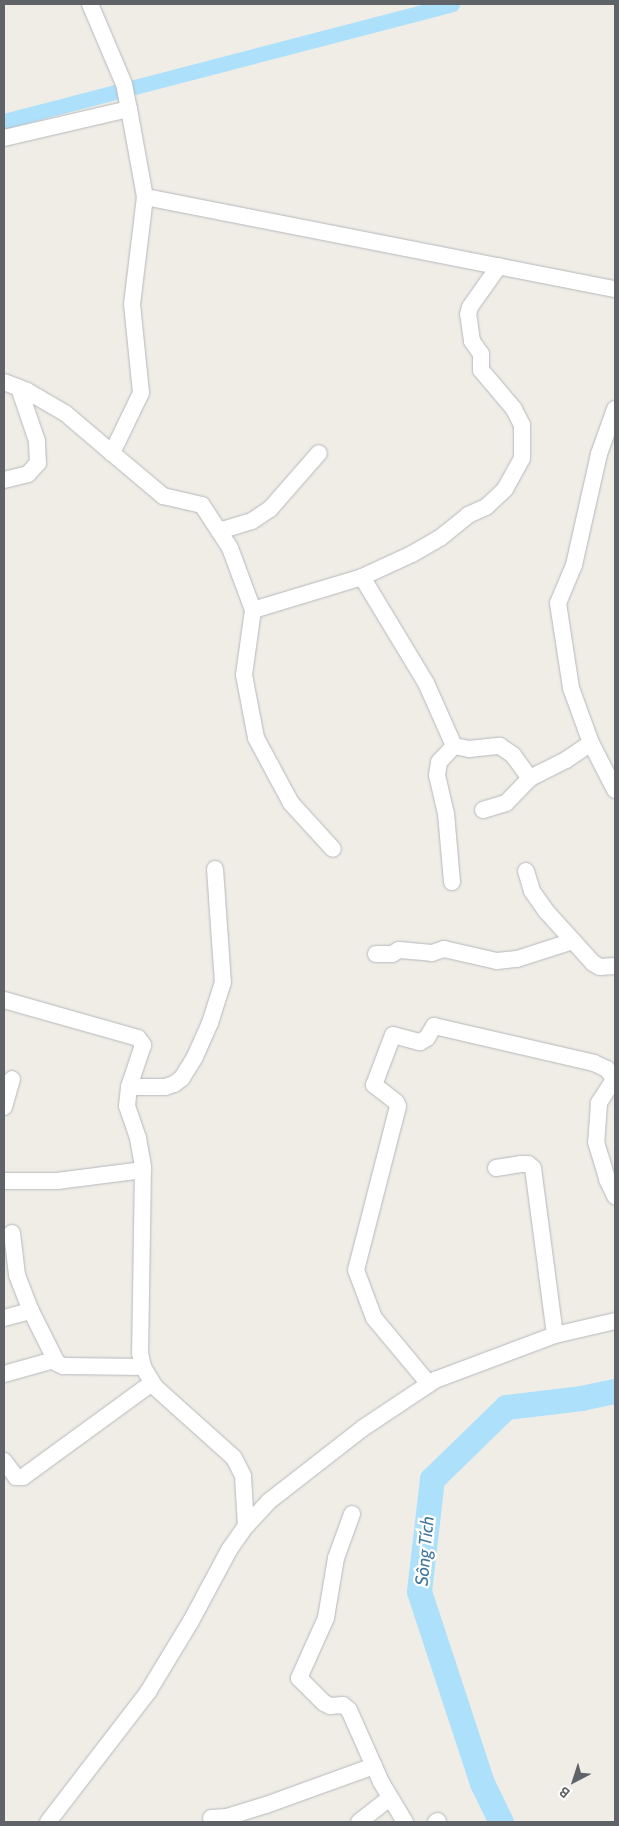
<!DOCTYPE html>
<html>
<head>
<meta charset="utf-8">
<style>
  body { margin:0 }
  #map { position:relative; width:619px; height:1826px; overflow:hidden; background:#f0ede7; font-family:Cabin,sans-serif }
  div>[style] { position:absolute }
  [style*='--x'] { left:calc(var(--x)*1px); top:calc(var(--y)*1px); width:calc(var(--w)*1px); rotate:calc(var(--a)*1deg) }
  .canal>* { height:15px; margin:-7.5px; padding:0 7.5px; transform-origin:7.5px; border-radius:7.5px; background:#ace0fb }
  .river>* { height:25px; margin:-12.5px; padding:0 12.5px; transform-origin:12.5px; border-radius:12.5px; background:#ace0fb }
  .roads { filter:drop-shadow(0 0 1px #b4b8bb) drop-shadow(0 0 1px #b4b8bb) }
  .street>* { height:16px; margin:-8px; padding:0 8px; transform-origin:8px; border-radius:8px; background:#fff }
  span { translate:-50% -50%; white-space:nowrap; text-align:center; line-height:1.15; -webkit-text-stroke:4.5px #fff; paint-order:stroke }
  .water-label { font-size:18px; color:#42779d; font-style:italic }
  .frame { position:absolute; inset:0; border:5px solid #5f6367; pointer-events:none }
  .north { position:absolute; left:549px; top:1756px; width:50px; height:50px; -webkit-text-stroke:4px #fff; paint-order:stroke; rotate:220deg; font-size:14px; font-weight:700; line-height:20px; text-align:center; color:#5f6367 }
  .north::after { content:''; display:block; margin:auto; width:18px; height:22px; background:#5f6367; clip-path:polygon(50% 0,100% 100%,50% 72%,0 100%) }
</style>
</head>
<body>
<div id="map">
  <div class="canal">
    <div style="--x:4;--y:121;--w:463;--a:-14.6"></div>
  </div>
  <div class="river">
    <div style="--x:501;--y:1822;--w:43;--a:-116"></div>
    <div style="--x:482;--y:1783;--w:202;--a:-108.2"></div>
    <div style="--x:419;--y:1591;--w:113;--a:-83.4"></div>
    <div style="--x:432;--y:1479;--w:103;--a:-44.2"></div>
    <div style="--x:506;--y:1407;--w:76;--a:-6.8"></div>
    <div style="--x:581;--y:1398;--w:35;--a:-12"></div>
  </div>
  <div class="roads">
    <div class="street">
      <div style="--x:90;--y:4;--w:87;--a:67"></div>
      <div style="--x:124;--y:84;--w:25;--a:79"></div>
      <div style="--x:4;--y:138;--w:128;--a:-13.1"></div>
      <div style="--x:129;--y:109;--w:89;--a:79.7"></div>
      <div style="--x:145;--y:197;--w:108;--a:96.9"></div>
      <div style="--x:132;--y:304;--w:89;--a:84.2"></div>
      <div style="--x:141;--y:393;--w:67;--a:115.8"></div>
      <div style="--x:112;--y:453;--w:67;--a:40.1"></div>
      <div style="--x:163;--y:496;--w:40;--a:13"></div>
      <div style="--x:202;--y:505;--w:51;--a:56.9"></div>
      <div style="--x:230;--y:548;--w:66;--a:69.6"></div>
      <div style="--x:253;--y:610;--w:66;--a:97.9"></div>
      <div style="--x:244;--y:675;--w:64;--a:79.2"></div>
      <div style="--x:256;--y:738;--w:74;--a:61.7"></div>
      <div style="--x:291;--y:803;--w:62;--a:47.6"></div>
      <div style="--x:145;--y:197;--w:479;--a:11.1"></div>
      <div style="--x:4;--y:382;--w:25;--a:21"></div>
      <div style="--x:27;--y:391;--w:44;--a:30.1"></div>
      <div style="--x:65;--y:413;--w:62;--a:40.4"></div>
      <div style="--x:615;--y:409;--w:48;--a:109.6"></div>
      <div style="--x:599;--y:454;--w:114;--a:102.7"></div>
      <div style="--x:574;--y:565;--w:41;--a:112.8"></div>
      <div style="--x:558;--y:603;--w:86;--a:81.3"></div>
      <div style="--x:571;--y:688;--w:59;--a:70"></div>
      <div style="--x:591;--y:743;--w:53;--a:62.9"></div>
      <div style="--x:4;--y:480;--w:25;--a:-14"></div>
      <div style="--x:28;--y:474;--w:15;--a:-48"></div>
      <div style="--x:38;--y:463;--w:22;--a:-93"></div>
      <div style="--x:37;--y:441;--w:56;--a:-108.8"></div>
      <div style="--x:219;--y:531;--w:34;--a:-17"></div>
      <div style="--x:252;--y:521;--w:22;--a:-34"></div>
      <div style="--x:270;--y:509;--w:74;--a:-48.8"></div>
      <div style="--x:362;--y:577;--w:124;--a:58.9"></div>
      <div style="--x:426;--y:683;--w:69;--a:66"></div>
      <div style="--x:454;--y:746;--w:15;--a:11"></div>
      <div style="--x:469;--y:749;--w:31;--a:-6"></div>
      <div style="--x:500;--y:746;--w:16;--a:35"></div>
      <div style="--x:513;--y:755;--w:29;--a:54"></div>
      <div style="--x:530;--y:778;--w:40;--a:-26.6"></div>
      <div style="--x:566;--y:760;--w:30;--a:-34"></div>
      <div style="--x:253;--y:610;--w:114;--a:-16.8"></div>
      <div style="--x:362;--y:577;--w:55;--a:-24.7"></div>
      <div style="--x:412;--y:554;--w:32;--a:-30"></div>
      <div style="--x:440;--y:538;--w:36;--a:-39"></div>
      <div style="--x:468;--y:515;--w:20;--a:-24"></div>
      <div style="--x:486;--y:507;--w:26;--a:-43"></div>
      <div style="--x:505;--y:489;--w:35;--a:-61"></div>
      <div style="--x:522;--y:458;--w:33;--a:-90"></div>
      <div style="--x:522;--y:425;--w:18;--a:-117"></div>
      <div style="--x:514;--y:409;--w:51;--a:-130.2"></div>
      <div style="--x:481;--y:370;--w:16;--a:-90"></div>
      <div style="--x:481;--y:354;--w:16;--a:-125"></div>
      <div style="--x:472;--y:341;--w:27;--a:-98"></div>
      <div style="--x:468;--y:314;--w:7;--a:-74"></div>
      <div style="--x:470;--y:307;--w:50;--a:-54.7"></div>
      <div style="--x:483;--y:810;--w:24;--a:-17"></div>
      <div style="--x:506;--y:803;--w:35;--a:-46"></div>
      <div style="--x:215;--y:869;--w:113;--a:86"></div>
      <div style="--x:223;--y:982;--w:43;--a:107.6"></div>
      <div style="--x:210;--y:1023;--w:37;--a:114"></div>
      <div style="--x:195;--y:1057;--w:25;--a:122"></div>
      <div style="--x:182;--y:1078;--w:10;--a:143"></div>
      <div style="--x:174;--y:1084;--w:9;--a:162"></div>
      <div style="--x:165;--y:1087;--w:36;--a:180"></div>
      <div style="--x:129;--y:1087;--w:19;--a:96"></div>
      <div style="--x:127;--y:1106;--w:34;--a:71"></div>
      <div style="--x:138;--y:1138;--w:29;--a:80"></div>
      <div style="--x:143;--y:1167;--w:186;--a:90.9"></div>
      <div style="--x:140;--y:1353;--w:14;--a:78"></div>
      <div style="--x:143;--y:1367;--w:23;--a:59"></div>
      <div style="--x:155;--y:1387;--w:106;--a:41.9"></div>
      <div style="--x:234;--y:1458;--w:20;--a:63"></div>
      <div style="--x:243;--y:1476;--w:50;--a:86.6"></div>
      <div style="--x:526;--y:871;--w:21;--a:73"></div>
      <div style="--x:532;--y:891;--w:24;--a:55"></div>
      <div style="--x:546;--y:911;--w:70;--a:47.9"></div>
      <div style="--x:593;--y:963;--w:8;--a:30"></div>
      <div style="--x:600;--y:967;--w:15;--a:-4"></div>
      <div style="--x:452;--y:882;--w:68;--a:-95"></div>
      <div style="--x:446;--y:814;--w:40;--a:-103"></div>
      <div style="--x:437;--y:775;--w:13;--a:-81"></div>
      <div style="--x:439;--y:762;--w:22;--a:-47"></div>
      <div style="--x:376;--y:954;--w:16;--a:0"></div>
      <div style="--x:392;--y:954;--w:8;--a:-30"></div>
      <div style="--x:399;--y:950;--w:33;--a:5"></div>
      <div style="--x:432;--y:953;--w:13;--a:-18"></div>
      <div style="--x:444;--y:949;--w:54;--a:12.8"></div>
      <div style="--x:497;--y:961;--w:20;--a:-6"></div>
      <div style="--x:517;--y:959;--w:59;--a:-17.8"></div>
      <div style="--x:4;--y:1000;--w:139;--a:15.8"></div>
      <div style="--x:138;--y:1038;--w:9;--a:54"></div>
      <div style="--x:143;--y:1045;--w:44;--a:108.4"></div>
      <div style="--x:615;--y:1078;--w:30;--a:123"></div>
      <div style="--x:599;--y:1103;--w:39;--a:94"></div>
      <div style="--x:596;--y:1142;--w:39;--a:73"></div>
      <div style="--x:607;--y:1179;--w:19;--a:65"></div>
      <div style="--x:4;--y:1107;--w:29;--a:-74"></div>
      <div style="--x:496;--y:1168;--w:25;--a:-9"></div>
      <div style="--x:521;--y:1164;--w:7;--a:0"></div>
      <div style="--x:528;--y:1164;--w:6;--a:39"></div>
      <div style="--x:533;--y:1168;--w:168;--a:82.5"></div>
      <div style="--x:4;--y:1181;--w:53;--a:0"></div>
      <div style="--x:57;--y:1181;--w:87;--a:-7.3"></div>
      <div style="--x:12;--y:1233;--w:42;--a:83.2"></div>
      <div style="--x:17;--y:1275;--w:34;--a:69"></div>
      <div style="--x:29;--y:1307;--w:63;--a:63.4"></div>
      <div style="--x:57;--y:1363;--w:7;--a:27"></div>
      <div style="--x:63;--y:1366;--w:80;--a:0.7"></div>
      <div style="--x:4;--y:1318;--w:28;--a:-15"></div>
      <div style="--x:4;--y:1374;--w:52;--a:-15.6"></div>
      <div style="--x:429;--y:1384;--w:86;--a:-129.8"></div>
      <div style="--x:374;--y:1318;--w:51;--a:-110.6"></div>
      <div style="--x:356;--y:1270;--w:169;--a:-75.6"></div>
      <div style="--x:398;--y:1106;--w:4;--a:-117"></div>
      <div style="--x:396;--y:1102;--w:28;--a:-142"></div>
      <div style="--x:374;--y:1085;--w:53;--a:-69.2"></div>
      <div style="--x:393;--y:1035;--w:28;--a:15"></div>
      <div style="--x:420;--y:1042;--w:8;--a:-30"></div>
      <div style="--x:427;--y:1038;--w:14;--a:-60"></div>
      <div style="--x:434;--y:1026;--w:164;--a:13"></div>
      <div style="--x:594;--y:1063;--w:14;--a:25"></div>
      <div style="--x:607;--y:1069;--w:12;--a:55"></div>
      <div style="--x:4;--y:1461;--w:20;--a:53"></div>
      <div style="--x:16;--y:1477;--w:7;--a:0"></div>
      <div style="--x:23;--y:1477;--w:160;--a:-36.1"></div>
      <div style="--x:352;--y:1514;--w:47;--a:110"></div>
      <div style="--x:336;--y:1558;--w:61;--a:99.5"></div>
      <div style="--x:326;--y:1618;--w:66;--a:114.2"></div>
      <div style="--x:299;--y:1678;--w:35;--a:45"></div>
      <div style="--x:324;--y:1703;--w:7;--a:27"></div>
      <div style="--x:330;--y:1706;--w:13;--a:-4"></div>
      <div style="--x:343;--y:1705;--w:8;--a:40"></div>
      <div style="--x:349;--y:1710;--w:79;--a:66"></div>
      <div style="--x:381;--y:1782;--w:47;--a:59"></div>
      <div style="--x:211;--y:1818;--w:16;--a:-4"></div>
      <div style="--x:227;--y:1817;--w:41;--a:-17.1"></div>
      <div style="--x:266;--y:1805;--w:115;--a:-19.9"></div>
      <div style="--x:48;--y:1822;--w:164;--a:-52.4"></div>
      <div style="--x:148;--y:1692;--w:83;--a:-58.8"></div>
      <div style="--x:191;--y:1621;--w:81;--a:-61.8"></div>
      <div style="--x:229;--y:1550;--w:29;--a:-55"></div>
      <div style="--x:246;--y:1526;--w:33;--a:-47"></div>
      <div style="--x:268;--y:1502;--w:120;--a:-37.9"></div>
      <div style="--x:363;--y:1428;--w:87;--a:-33.7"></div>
      <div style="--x:435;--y:1380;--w:128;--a:-20.6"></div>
      <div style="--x:555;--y:1335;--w:62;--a:-13.1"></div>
      <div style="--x:359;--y:1822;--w:39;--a:-38"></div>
      <div style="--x:436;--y:1822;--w:2;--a:-27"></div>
    </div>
  </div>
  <div class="water-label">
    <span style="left:425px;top:1551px;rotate:-85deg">Sông Tích</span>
  </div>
  <div class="frame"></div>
  <div class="north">B</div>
</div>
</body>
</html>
